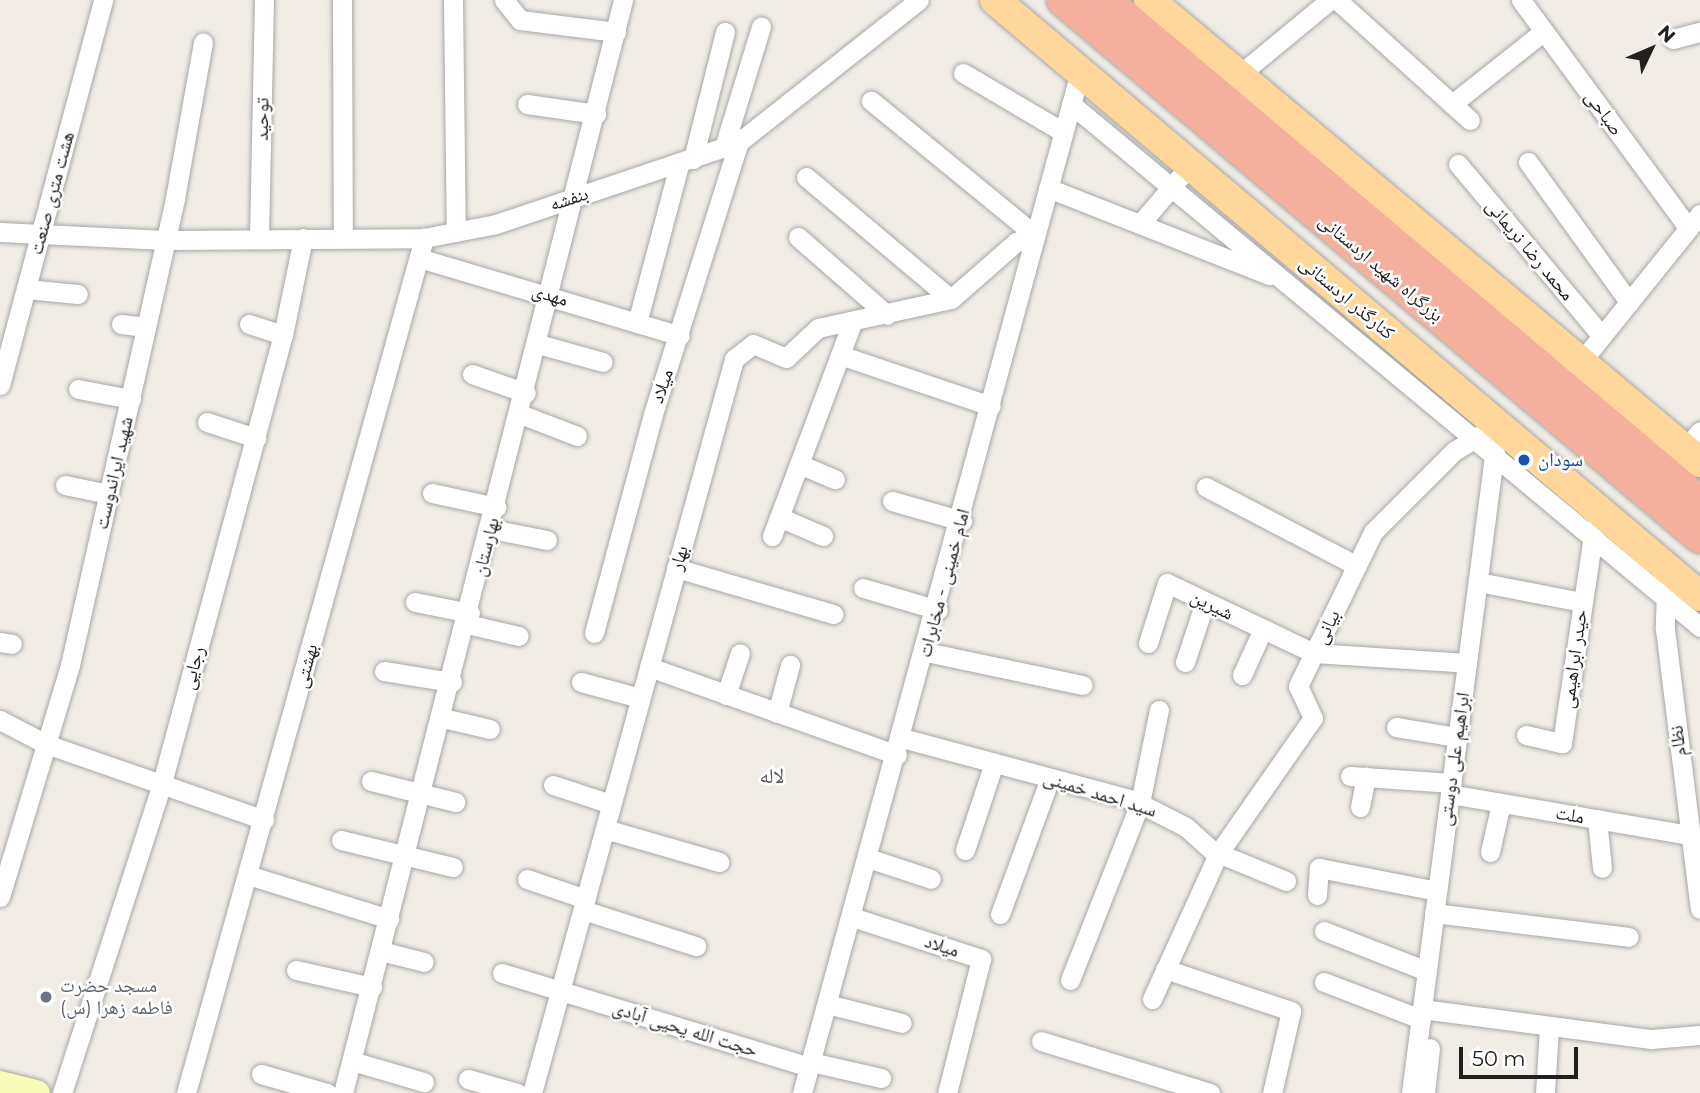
<!DOCTYPE html>
<html>
<head>
<meta charset="utf-8">
<style>
  body { margin:0 }
  #map { position:relative; width:1700px; height:1093px; overflow:hidden; background:#f1ede6; font-family:Montserrat,"Noto Naskh Arabic",sans-serif }
  div>[style] { position:absolute }
  [style*='--x'] { left:calc(var(--x)*1px); top:calc(var(--y)*1px); width:calc(var(--w)*1px); rotate:calc(var(--a)*1deg) }
  .roads { filter:drop-shadow(0 0 2px #a7a7a7) drop-shadow(0 0 2px #a7a7a7) }
  .minor>* { height:19px; margin:-9.5px; padding:0 9.5px; transform-origin:9.5px; border-radius:9.5px; background:#fff }
  .secondary>* { height:26px; margin:-13px; padding:0 13px; transform-origin:13px; border-radius:13px; background:#f8fcb8 }
  .primary>* { height:30px; margin:-15px; padding:0 15px; transform-origin:15px; border-radius:15px; background:#ffd69c }
  .trunk>* { height:32px; margin:-16px; padding:0 16px; transform-origin:16px; border-radius:16px; background:#f4b09c }
  .dots>* { width:19px; height:19px; translate:-50% -50%; box-sizing:border-box; border:4px solid #fff; border-radius:50% }
  span { translate:-50% -50%; white-space:nowrap; text-align:center; line-height:1.15; -webkit-text-stroke:5px #fff; paint-order:stroke }
  .street-label { font-size:19px; color:#202020 }
  .transit-label { font-size:19px; color:#164399 }
  .left { translate:0 -50%; text-align:left }
  .worship-label { font-size:19px; color:#5b616d }
  .neighbourhood-label { font-size:21px; color:#535353 }
  .north { position:absolute; left:1616px; top:14px; width:70px; height:70px; -webkit-text-stroke:5px #fff; paint-order:stroke; rotate:46deg; font-size:19px; font-weight:700; line-height:28px; text-align:center; color:#202020 }
  .north::after { content:''; display:block; margin:auto; width:24px; height:32px; background:#202020; clip-path:polygon(50% 0,100% 100%,50% 72%,0 100%) }
  .scale { position:absolute; left:1459px; top:1047px; width:119px; height:32px; box-sizing:border-box; border:4px solid #202020; border-top:0; padding-left:9px; font-size:21px; line-height:24px; white-space:nowrap; color:#202020; -webkit-text-stroke:5px #fff; paint-order:stroke }
</style>
</head>
<body>
<div id="map">
  <div class="roads">
    <div class="minor">
      <div style="--x:342;--y:0;--w:238;--a:89.8"></div>
      <div style="--x:453;--y:0;--w:232;--a:89.3"></div>
      <div style="--x:504;--y:0;--w:26;--a:51"></div>
      <div style="--x:520;--y:20;--w:97;--a:7.1"></div>
      <div style="--x:1337;--y:0;--w:179;--a:42.1"></div>
      <div style="--x:1521;--y:0;--w:282;--a:53.7"></div>
      <div style="--x:1673;--y:39;--w:28;--a:-15"></div>
      <div style="--x:963;--y:73;--w:116;--a:30.5"></div>
      <div style="--x:1239;--y:75;--w:118;--a:-39.5"></div>
      <div style="--x:527;--y:104;--w:70;--a:8.2"></div>
      <div style="--x:1071;--y:104;--w:818;--a:39.74"></div>
      <div style="--x:1452;--y:104;--w:117;--a:-38.4"></div>
      <div style="--x:724;--y:147;--w:126;--a:-72.9"></div>
      <div style="--x:693;--y:159;--w:131;--a:-75.9"></div>
      <div style="--x:1528;--y:162;--w:173;--a:54.2"></div>
      <div style="--x:1458;--y:164;--w:224;--a:50.1"></div>
      <div style="--x:806;--y:177;--w:189;--a:40.1"></div>
      <div style="--x:1048;--y:188;--w:238;--a:21.5"></div>
      <div style="--x:1140;--y:224;--w:62;--a:-49.6"></div>
      <div style="--x:0;--y:232;--w:166;--a:2.8"></div>
      <div style="--x:166;--y:240;--w:258;--a:-0.4"></div>
      <div style="--x:424;--y:238;--w:73;--a:-11"></div>
      <div style="--x:496;--y:224;--w:256;--a:-18.6"></div>
      <div style="--x:739;--y:142;--w:229;--a:-38.3"></div>
      <div style="--x:798;--y:237;--w:118;--a:41.2"></div>
      <div style="--x:259;--y:238;--w:238;--a:-88.8"></div>
      <div style="--x:419;--y:258;--w:272;--a:16.6"></div>
      <div style="--x:26;--y:289;--w:52;--a:5.5"></div>
      <div style="--x:637;--y:323;--w:163;--a:-75.1"></div>
      <div style="--x:121;--y:324;--w:25;--a:7"></div>
      <div style="--x:249;--y:324;--w:36;--a:18"></div>
      <div style="--x:538;--y:344;--w:67;--a:15.5"></div>
      <div style="--x:840;--y:355;--w:159;--a:18.7"></div>
      <div style="--x:1581;--y:362;--w:190;--a:-51.2"></div>
      <div style="--x:472;--y:374;--w:57;--a:19.4"></div>
      <div style="--x:0;--y:385;--w:399;--a:-75"></div>
      <div style="--x:78;--y:389;--w:54;--a:10.7"></div>
      <div style="--x:520;--y:414;--w:61;--a:21.1"></div>
      <div style="--x:207;--y:422;--w:52;--a:18.1"></div>
      <div style="--x:1685;--y:449;--w:23;--a:-50"></div>
      <div style="--x:799;--y:464;--w:39;--a:23"></div>
      <div style="--x:65;--y:485;--w:45;--a:11.6"></div>
      <div style="--x:1206;--y:487;--w:170;--a:27.6"></div>
      <div style="--x:432;--y:493;--w:66;--a:12.2"></div>
      <div style="--x:892;--y:501;--w:73;--a:15.9"></div>
      <div style="--x:779;--y:517;--w:48;--a:23.4"></div>
      <div style="--x:491;--y:529;--w:57;--a:11.1"></div>
      <div style="--x:772;--y:536;--w:230;--a:-69.4"></div>
      <div style="--x:676;--y:568;--w:164;--a:16.3"></div>
      <div style="--x:1478;--y:582;--w:106;--a:10.9"></div>
      <div style="--x:863;--y:588;--w:78;--a:16.3"></div>
      <div style="--x:1666;--y:591;--w:38;--a:92"></div>
      <div style="--x:1665;--y:629;--w:282;--a:82.9"></div>
      <div style="--x:415;--y:602;--w:56;--a:11.3"></div>
      <div style="--x:467;--y:624;--w:53;--a:13"></div>
      <div style="--x:594;--y:633;--w:227;--a:-74.9"></div>
      <div style="--x:653;--y:414;--w:285;--a:-72.5"></div>
      <div style="--x:0;--y:642;--w:12;--a:9"></div>
      <div style="--x:1148;--y:643;--w:63;--a:-72.4"></div>
      <div style="--x:1167;--y:583;--w:163;--a:25.5"></div>
      <div style="--x:1314;--y:653;--w:153;--a:3.7"></div>
      <div style="--x:926;--y:652;--w:160;--a:11.9"></div>
      <div style="--x:1185;--y:662;--w:63;--a:-71.6"></div>
      <div style="--x:649;--y:667;--w:263;--a:19.5"></div>
      <div style="--x:384;--y:671;--w:69;--a:9.2"></div>
      <div style="--x:1242;--y:675;--w:51;--a:-65.5"></div>
      <div style="--x:581;--y:682;--w:61;--a:15.2"></div>
      <div style="--x:726;--y:695;--w:44;--a:-71.6"></div>
      <div style="--x:777;--y:713;--w:50;--a:-74.8"></div>
      <div style="--x:443;--y:718;--w:48;--a:13.2"></div>
      <div style="--x:0;--y:720;--w:52;--a:27.6"></div>
      <div style="--x:46;--y:744;--w:231;--a:19.2"></div>
      <div style="--x:1396;--y:727;--w:62;--a:9.3"></div>
      <div style="--x:1526;--y:735;--w:37;--a:13"></div>
      <div style="--x:1562;--y:743;--w:217;--a:-81.5"></div>
      <div style="--x:902;--y:738;--w:239;--a:15"></div>
      <div style="--x:1133;--y:800;--w:59;--a:27"></div>
      <div style="--x:1186;--y:827;--w:36;--a:42"></div>
      <div style="--x:1213;--y:851;--w:79;--a:22.3"></div>
      <div style="--x:1350;--y:776;--w:102;--a:3.9"></div>
      <div style="--x:371;--y:781;--w:87;--a:14"></div>
      <div style="--x:553;--y:785;--w:61;--a:18.1"></div>
      <div style="--x:1450;--y:794;--w:242;--a:9.7"></div>
      <div style="--x:1360;--y:807;--w:31;--a:-79"></div>
      <div style="--x:1597;--y:819;--w:49;--a:84.2"></div>
      <div style="--x:605;--y:829;--w:119;--a:16.1"></div>
      <div style="--x:341;--y:840;--w:115;--a:13.6"></div>
      <div style="--x:965;--y:850;--w:92;--a:-71.6"></div>
      <div style="--x:1490;--y:852;--w:50;--a:-77.3"></div>
      <div style="--x:868;--y:858;--w:66;--a:18.4"></div>
      <div style="--x:248;--y:875;--w:148;--a:17.3"></div>
      <div style="--x:527;--y:879;--w:62;--a:18.7"></div>
      <div style="--x:1317;--y:895;--w:27;--a:-86"></div>
      <div style="--x:1319;--y:868;--w:120;--a:11"></div>
      <div style="--x:0;--y:897;--w:242;--a:-73.2"></div>
      <div style="--x:70;--y:665;--w:479;--a:-77.3"></div>
      <div style="--x:175;--y:198;--w:158;--a:-79.8"></div>
      <div style="--x:583;--y:910;--w:119;--a:17.7"></div>
      <div style="--x:1434;--y:913;--w:196;--a:7"></div>
      <div style="--x:1000;--y:914;--w:145;--a:-69.8"></div>
      <div style="--x:852;--y:917;--w:136;--a:18"></div>
      <div style="--x:981;--y:959;--w:138;--a:104.2"></div>
      <div style="--x:1324;--y:931;--w:110;--a:21.2"></div>
      <div style="--x:381;--y:951;--w:44;--a:14.3"></div>
      <div style="--x:1165;--y:969;--w:133;--a:18.4"></div>
      <div style="--x:1291;--y:1011;--w:84;--a:103"></div>
      <div style="--x:296;--y:970;--w:78;--a:12.6"></div>
      <div style="--x:502;--y:973;--w:321;--a:17"></div>
      <div style="--x:1070;--y:980;--w:190;--a:-68.4"></div>
      <div style="--x:1140;--y:803;--w:95;--a:-78.5"></div>
      <div style="--x:1324;--y:982;--w:104;--a:20.9"></div>
      <div style="--x:1152;--y:999;--w:159;--a:-65.5"></div>
      <div style="--x:1218;--y:854;--w:166;--a:-55.1"></div>
      <div style="--x:1313;--y:718;--w:35;--a:-115"></div>
      <div style="--x:1298;--y:686;--w:171;--a:-64"></div>
      <div style="--x:1373;--y:532;--w:115;--a:-45"></div>
      <div style="--x:1454;--y:451;--w:35;--a:-31"></div>
      <div style="--x:827;--y:1004;--w:77;--a:14.2"></div>
      <div style="--x:1422;--y:1009;--w:231;--a:7.5"></div>
      <div style="--x:1651;--y:1039;--w:49;--a:-4.7"></div>
      <div style="--x:1041;--y:1041;--w:177;--a:17.1"></div>
      <div style="--x:352;--y:1061;--w:75;--a:16.3"></div>
      <div style="--x:811;--y:1062;--w:72;--a:12.9"></div>
      <div style="--x:261;--y:1074;--w:69;--a:16.1"></div>
      <div style="--x:468;--y:1079;--w:51;--a:15.9"></div>
      <div style="--x:62;--y:1093;--w:326;--a:-72.1"></div>
      <div style="--x:162;--y:783;--w:464;--a:-74.9"></div>
      <div style="--x:283;--y:335;--w:99;--a:-78.3"></div>
      <div style="--x:186;--y:1093;--w:888;--a:-74.44"></div>
      <div style="--x:343;--y:1093;--w:1128;--a:-75.63"></div>
      <div style="--x:532;--y:1093;--w:761;--a:-74.61"></div>
      <div style="--x:734;--y:359;--w:24;--a:-38"></div>
      <div style="--x:753;--y:344;--w:36;--a:23"></div>
      <div style="--x:786;--y:358;--w:44;--a:-43.2"></div>
      <div style="--x:818;--y:328;--w:136;--a:-12.3"></div>
      <div style="--x:951;--y:299;--w:86;--a:-41.2"></div>
      <div style="--x:1016;--y:242;--w:20;--a:-20"></div>
      <div style="--x:1035;--y:235;--w:212;--a:-140.7"></div>
      <div style="--x:802;--y:1093;--w:1058;--a:-74.77"></div>
      <div style="--x:1411;--y:1093;--w:650;--a:-82.58"></div>
      <div style="--x:1425;--y:1093;--w:45;--a:-83.7"></div>
      <div style="--x:1545;--y:1093;--w:66;--a:-86.5"></div>
    </div>
    <div class="secondary">
      <div style="--x:0;--y:1084;--w:38;--a:14"></div>
    </div>
    <div class="primary">
      <div style="--x:995;--y:0;--w:923;--a:40.21"></div>
      <div style="--x:1149;--y:0;--w:719;--a:39.98"></div>
    </div>
    <div class="trunk">
      <div style="--x:1063;--y:0;--w:833;--a:40.13"></div>
      <div style="--x:1105;--y:0;--w:778;--a:40.15"></div>
    </div>
  </div>
  <div class="dots">
    <div style="left:1524px;top:460px;background:#1a4fb4"></div>
    <div style="left:46px;top:997px;background:#6b7280"></div>
  </div>
  <div class="street-label">
    <span style="left:1604px;top:113px;rotate:54deg">صباحی</span>
    <span style="left:262px;top:119px;rotate:-89deg">توحید</span>
    <span style="left:52px;top:193px;rotate:-75deg">هشت متری صنعت</span>
    <span style="left:569px;top:199px;rotate:-18deg">بنفشه</span>
    <span style="left:1530px;top:250px;rotate:50deg">محمد رضا نریمانی</span>
    <span style="left:1381px;top:268px;rotate:40deg">بزرگراه شهید اردستانی</span>
    <span style="left:550px;top:295px;rotate:17deg">مهدی</span>
    <span style="left:1347px;top:298px;rotate:40deg">کنارگذر اردستانی</span>
    <span style="left:662px;top:386px;rotate:-71deg">میلاد</span>
    <span style="left:114px;top:473px;rotate:-77deg">شهید ایراندوست</span>
    <span style="left:486px;top:547px;rotate:-76deg">بهارستان</span>
    <span style="left:679px;top:558px;rotate:-74deg">بهار</span>
    <span style="left:944px;top:583px;rotate:-75deg">امام خمینی - مخابرات</span>
    <span style="left:1212px;top:605px;rotate:26deg">شیرین</span>
    <span style="left:1327px;top:627px;rotate:-64deg">بیانی</span>
    <span style="left:1574px;top:659px;rotate:-82deg">حیدر ابراهیمی</span>
    <span style="left:306px;top:666px;rotate:-75deg">بهشتی</span>
    <span style="left:193px;top:668px;rotate:-75deg">رجایی</span>
    <span style="left:1678px;top:741px;rotate:-97deg">نظام</span>
    <span style="left:1454px;top:759px;rotate:-82deg">ابراهیم علی دوستی</span>
    <span style="left:1100px;top:794px;rotate:17deg">سید احمد خمینی</span>
    <span style="left:1570px;top:815px;rotate:10deg">ملت</span>
    <span style="left:942px;top:946px;rotate:18deg">میلاد</span>
    <span style="left:685px;top:1029px;rotate:17deg">حجت الله یحیی آبادی</span>
  </div>
  <div class="transit-label">
    <span class="left" style="left:1538px;top:460px">سودان</span>
  </div>
  <div class="worship-label">
    <span class="left" style="left:60px;top:997px">مسجد حضرت<br>فاطمه زهرا (س)</span>
  </div>
  <div class="neighbourhood-label">
    <span style="left:772px;top:776px">لاله</span>
  </div>
  <div class="north">N</div>
  <div class="scale">50 m</div>
</div>
</body>
</html>
